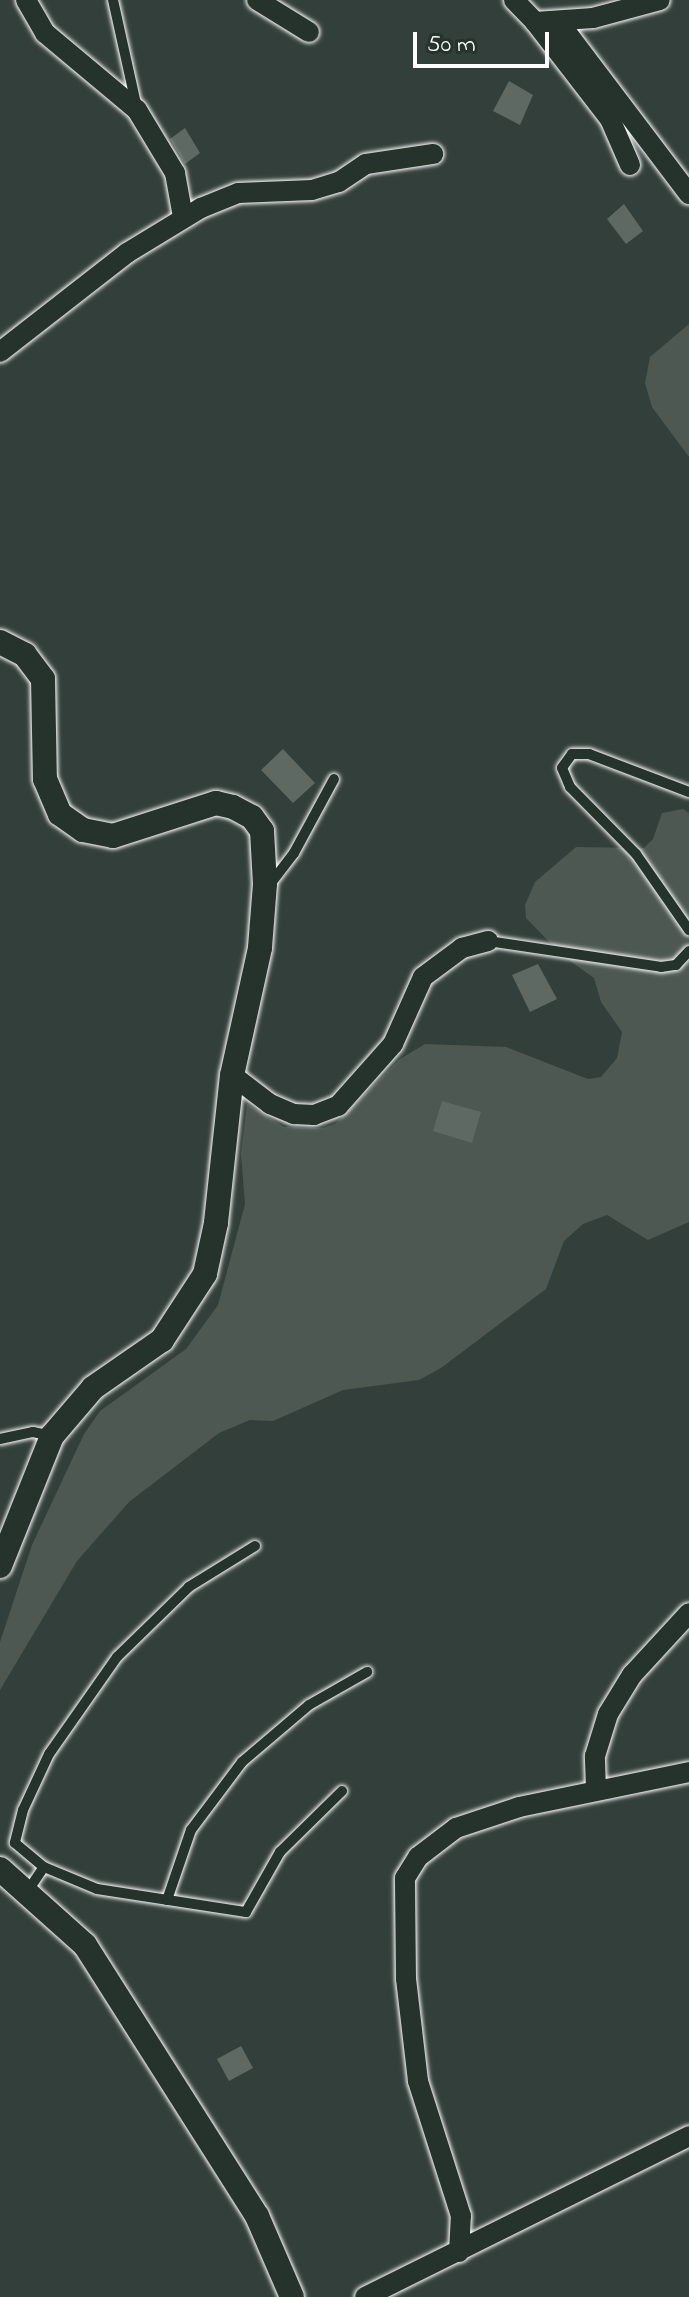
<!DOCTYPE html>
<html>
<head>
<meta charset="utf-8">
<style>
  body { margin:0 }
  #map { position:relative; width:689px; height:2297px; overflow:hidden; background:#333f3a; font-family:"Indie Flower",sans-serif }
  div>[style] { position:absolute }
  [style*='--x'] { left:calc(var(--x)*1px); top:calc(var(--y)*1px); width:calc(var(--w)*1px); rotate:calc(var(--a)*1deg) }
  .green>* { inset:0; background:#4d5853 }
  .building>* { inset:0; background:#5f6964 }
  .roads { filter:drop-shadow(0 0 2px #fff) drop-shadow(0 0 2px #fff) }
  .service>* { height:10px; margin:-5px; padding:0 5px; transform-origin:5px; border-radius:5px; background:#26332d }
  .minor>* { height:20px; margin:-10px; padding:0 10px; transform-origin:10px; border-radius:10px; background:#26332d }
  .tertiary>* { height:24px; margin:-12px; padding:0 12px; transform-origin:12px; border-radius:12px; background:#26332d }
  span { translate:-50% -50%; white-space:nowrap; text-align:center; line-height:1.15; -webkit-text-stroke:6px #26332d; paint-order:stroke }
  .scale { position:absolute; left:413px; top:32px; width:136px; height:36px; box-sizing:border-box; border:4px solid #fff; border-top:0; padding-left:10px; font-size:24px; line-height:28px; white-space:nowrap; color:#fff; -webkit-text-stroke:6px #26332d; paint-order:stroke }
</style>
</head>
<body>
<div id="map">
  <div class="green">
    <div style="clip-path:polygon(689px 324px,689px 457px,652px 407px,645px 383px,650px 357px)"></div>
    <div style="clip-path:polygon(683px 809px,689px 813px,689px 1222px,648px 1240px,607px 1215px,583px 1224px,564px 1241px,546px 1289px,441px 1368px,419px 1380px,343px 1390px,273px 1421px,250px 1420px,219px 1433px,129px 1502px,77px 1561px,0 1690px,0 1642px,32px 1545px,84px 1434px,100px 1411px,186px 1349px,218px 1305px,245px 1204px,241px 1154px,247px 1104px,284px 1127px,322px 1128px,335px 1124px,400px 1059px,425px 1044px,506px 1047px,588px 1079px,601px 1077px,617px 1058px,622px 1032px,601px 1002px,594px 978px,562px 955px,526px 918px,525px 905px,535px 882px,576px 847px,644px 848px,653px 839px,662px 813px)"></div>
  </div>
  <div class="building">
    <div style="clip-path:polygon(509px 81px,533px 95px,520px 125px,493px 111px)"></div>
    <div style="clip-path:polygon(185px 128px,200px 153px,185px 164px,170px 139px)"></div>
    <div style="clip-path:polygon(624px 204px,643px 231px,626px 244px,607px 219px)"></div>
    <div style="clip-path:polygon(283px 749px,315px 783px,293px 803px,261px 770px)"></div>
    <div style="clip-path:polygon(538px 964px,557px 999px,530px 1012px,512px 975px)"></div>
    <div style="clip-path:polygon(442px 1101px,481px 1112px,472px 1143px,433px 1131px)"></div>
    <div style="clip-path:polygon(241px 2046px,253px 2068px,229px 2081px,217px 2059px)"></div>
  </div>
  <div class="roads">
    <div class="service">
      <div style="--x:113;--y:0;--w:107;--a:77.5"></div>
      <div style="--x:689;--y:792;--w:107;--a:-159.2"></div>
      <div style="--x:589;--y:754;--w:17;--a:180"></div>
      <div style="--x:572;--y:754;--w:17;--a:126"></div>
      <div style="--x:562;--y:768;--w:21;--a:67"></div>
      <div style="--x:570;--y:787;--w:94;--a:45.4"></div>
      <div style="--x:636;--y:854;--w:93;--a:55.1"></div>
      <div style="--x:268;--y:887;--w:43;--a:-52.6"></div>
      <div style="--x:294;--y:853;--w:84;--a:-61.6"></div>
      <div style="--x:488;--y:941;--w:175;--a:8.5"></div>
      <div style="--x:661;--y:967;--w:15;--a:-8"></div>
      <div style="--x:676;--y:965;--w:19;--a:-47"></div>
      <div style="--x:0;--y:1439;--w:34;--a:-12"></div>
      <div style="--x:33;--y:1432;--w:19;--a:12"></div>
      <div style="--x:255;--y:1546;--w:78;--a:148.2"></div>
      <div style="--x:189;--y:1587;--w:100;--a:135.8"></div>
      <div style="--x:117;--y:1657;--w:118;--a:125"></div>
      <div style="--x:49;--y:1754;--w:62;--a:114.9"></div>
      <div style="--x:23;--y:1810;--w:34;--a:104"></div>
      <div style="--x:15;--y:1843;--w:38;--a:40"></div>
      <div style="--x:44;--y:1867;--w:57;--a:22.5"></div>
      <div style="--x:97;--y:1889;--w:151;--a:8.8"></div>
      <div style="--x:246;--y:1912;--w:69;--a:-60.5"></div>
      <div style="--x:280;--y:1852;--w:87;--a:-44.5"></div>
      <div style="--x:27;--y:1892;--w:30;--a:-56"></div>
      <div style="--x:167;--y:1900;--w:74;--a:-71.1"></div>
      <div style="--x:191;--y:1830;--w:85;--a:-53.1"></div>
      <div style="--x:242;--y:1762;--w:88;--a:-40.4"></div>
      <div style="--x:309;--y:1705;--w:67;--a:-29.6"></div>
    </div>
    <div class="minor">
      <div style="--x:26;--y:0;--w:38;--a:60"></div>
      <div style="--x:45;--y:33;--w:120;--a:39.9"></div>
      <div style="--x:137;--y:110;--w:74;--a:58.9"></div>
      <div style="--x:175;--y:173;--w:45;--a:79.7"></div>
      <div style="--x:257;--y:0;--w:61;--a:31.6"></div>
      <div style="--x:514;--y:0;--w:30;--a:46"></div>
      <div style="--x:535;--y:22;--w:58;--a:-3.9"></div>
      <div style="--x:593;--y:18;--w:69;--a:-15"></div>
      <div style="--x:558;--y:21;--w:217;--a:52.9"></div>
      <div style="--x:535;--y:22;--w:123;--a:52.3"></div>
      <div style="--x:610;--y:119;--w:50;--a:66.5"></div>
      <div style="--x:0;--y:352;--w:161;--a:-37.9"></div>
      <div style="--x:127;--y:253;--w:87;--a:-31.3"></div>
      <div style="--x:201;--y:208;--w:40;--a:-22"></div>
      <div style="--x:238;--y:193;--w:74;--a:-2.3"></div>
      <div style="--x:312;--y:190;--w:28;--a:-17"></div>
      <div style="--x:339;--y:182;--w:32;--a:-34"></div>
      <div style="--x:366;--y:164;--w:68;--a:-8.5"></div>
      <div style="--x:232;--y:1075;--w:48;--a:37.3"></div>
      <div style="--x:270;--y:1104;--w:26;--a:23"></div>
      <div style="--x:294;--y:1114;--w:20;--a:3"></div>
      <div style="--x:314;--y:1115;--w:26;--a:-21"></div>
      <div style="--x:338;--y:1106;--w:83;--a:-48.4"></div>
      <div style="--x:393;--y:1044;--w:73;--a:-65.9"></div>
      <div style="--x:423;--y:977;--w:49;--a:-36.6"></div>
      <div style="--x:462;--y:948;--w:27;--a:-15"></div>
      <div style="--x:596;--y:1789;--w:33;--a:-92"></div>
      <div style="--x:595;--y:1756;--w:44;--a:-72.8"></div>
      <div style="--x:608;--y:1714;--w:46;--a:-58.4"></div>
      <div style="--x:632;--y:1675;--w:84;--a:-47.4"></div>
      <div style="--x:459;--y:2252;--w:36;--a:-87"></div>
      <div style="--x:461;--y:2216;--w:142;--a:-107.7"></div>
      <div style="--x:418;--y:2081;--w:103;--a:-96.7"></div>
      <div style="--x:406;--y:1979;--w:101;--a:-90.6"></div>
      <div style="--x:405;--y:1878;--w:25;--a:-58"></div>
      <div style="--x:418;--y:1857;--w:48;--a:-37.3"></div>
      <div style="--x:456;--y:1828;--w:66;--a:-18.4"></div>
      <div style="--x:519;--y:1807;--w:174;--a:-11.6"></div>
      <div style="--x:365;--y:2297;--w:362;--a:-26.4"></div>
    </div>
    <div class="tertiary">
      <div style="--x:0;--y:642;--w:28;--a:27"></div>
      <div style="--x:25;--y:655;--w:30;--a:53"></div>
      <div style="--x:43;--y:679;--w:100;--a:88.9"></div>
      <div style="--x:45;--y:779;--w:38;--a:67"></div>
      <div style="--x:60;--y:814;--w:28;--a:35"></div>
      <div style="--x:83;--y:830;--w:31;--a:11"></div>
      <div style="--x:113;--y:836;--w:108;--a:-17.8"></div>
      <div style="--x:216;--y:803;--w:17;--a:13"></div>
      <div style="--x:233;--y:807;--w:21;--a:28"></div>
      <div style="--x:252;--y:817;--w:17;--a:54"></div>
      <div style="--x:262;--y:831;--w:53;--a:86.8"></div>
      <div style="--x:265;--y:884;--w:64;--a:94.5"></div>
      <div style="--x:260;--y:948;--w:130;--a:102.4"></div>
      <div style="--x:232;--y:1075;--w:149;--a:96.2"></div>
      <div style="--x:216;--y:1223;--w:52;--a:102.2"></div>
      <div style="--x:205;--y:1274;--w:79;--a:123.1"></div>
      <div style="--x:162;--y:1340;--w:84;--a:145.2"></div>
      <div style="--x:93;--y:1388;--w:63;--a:130.5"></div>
      <div style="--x:52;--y:1436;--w:140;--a:111.8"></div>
      <div style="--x:0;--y:1869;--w:114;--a:41.8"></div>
      <div style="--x:85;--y:1945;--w:321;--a:57.6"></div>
      <div style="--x:257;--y:2216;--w:88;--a:66.6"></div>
    </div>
  </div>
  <div class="scale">50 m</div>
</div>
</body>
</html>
